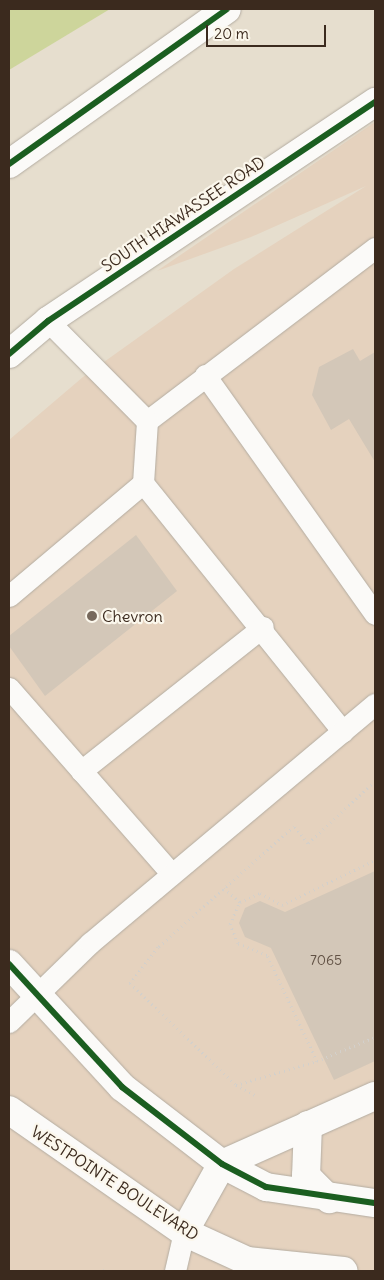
<!DOCTYPE html>
<html>
<head>
<meta charset="utf-8">
<style>
  body { margin:0 }
  #map { position:relative; width:384px; height:1280px; overflow:hidden; background:#e6dece; font-family:Delius,sans-serif }
  div>[style] { position:absolute }
  [style*='--x'] { left:calc(var(--x)*1px); top:calc(var(--y)*1px); width:calc(var(--w)*1px); rotate:calc(var(--a)*1deg) }
  .built>* { inset:0; background:#e5d2be }
  .green>* { inset:0; background:#cdd59b }
  .building>* { inset:0; background:#d3c7b8 }
  .path>* { height:3px; margin-top:-1.5px; transform-origin:0; background:repeating-linear-gradient(90deg,#d3d0cb 0 1px,transparent 0 5px) }
  .roads { filter:drop-shadow(0 0 1px #b3aca1) drop-shadow(0 0 1px #b3aca1) }
  .service>* { height:21px; margin:-10.5px; padding:0 10.5px; transform-origin:10.5px; border-radius:10.5px; background:#fbfaf8 }
  .minor>* { height:28px; margin:-14px; padding:0 14px; transform-origin:14px; border-radius:14px; background:#fbfaf8 }
  .tertiary>* { height:28px; margin:-14px; padding:0 14px; transform-origin:14px; border-radius:14px; background:#fbfaf8 }
  .cycleway>* { height:6px; margin:-3px; padding:0 3px; transform-origin:3px; border-radius:3px; background:#1b5e20 }
  .dots>* { width:14px; height:14px; translate:-50% -50%; box-sizing:border-box; border:2px solid #fbf7ec; border-radius:50% }
  span { translate:-50% -50%; white-space:nowrap; text-align:center; line-height:1.15; -webkit-text-stroke:4.5px #fbf7ec; paint-order:stroke }
  .number-label { font-size:14px; color:#625245 }
  .number-label span { -webkit-text-stroke-width:0 }
  .street-label { font-size:16px; color:#3b2a1e }
  .poi-label { font-size:16px; color:#3b2a1e }
  .left { translate:0 -50%; text-align:left }
  .frame { position:absolute; inset:0; border:10px solid #3b2a1e; pointer-events:none }
  .scale { position:absolute; left:206px; top:25px; width:120px; height:22px; box-sizing:border-box; border:2px solid #3b2a1e; border-top:0; padding-left:6px; font-size:15px; line-height:18px; white-space:nowrap; color:#3b2a1e; -webkit-text-stroke:4px #fbf7ec; paint-order:stroke }
</style>
</head>
<body>
<div id="map">
  <div class="built">
    <div style="clip-path:polygon(375px 122px,375px 1271px,9px 1271px,9px 440px,83px 377px,234px 269px,366px 186px,251px 237px,157px 271px)"></div>
  </div>
  <div class="green">
    <div style="clip-path:polygon(9px 9px,110px 9px,9px 70px)"></div>
  </div>
  <div class="building">
    <div style="clip-path:polygon(353px 349px,360px 361px,375px 352px,375px 462px,349px 419px,331px 430px,312px 395px,319px 367px)"></div>
    <div style="clip-path:polygon(136px 535px,177px 591px,45px 696px,9px 646px,9px 636px)"></div>
    <div style="clip-path:polygon(375px 871px,375px 1061px,334px 1080px,271px 948px,245px 937px,239px 923px,245px 908px,260px 901px,285px 912px)"></div>
  </div>
  <div class="path">
    <div style="--x:375;--y:781;--w:91;--a:137.2"></div>
    <div style="--x:308;--y:843;--w:22;--a:-129"></div>
    <div style="--x:294;--y:826;--w:182;--a:138.3"></div>
    <div style="--x:158;--y:947;--w:46;--a:127.9"></div>
    <div style="--x:130;--y:983;--w:147;--a:43.9"></div>
    <div style="--x:236;--y:1085;--w:84;--a:-16.5"></div>
    <div style="--x:317;--y:1061;--w:63;--a:-22.5"></div>
    <div style="--x:224;--y:888;--w:21;--a:41"></div>
    <div style="--x:317;--y:1061;--w:117;--a:-115.3"></div>
    <div style="--x:267;--y:955;--w:31;--a:-158"></div>
    <div style="--x:238;--y:943;--w:21;--a:-113"></div>
    <div style="--x:230;--y:924;--w:24;--a:-66"></div>
    <div style="--x:240;--y:902;--w:22;--a:-24"></div>
    <div style="--x:260;--y:893;--w:25;--a:29"></div>
    <div style="--x:282;--y:905;--w:103;--a:-25.8"></div>
    <div style="--x:236;--y:1085;--w:24;--a:28"></div>
    <div style="--x:103;--y:1270;--w:3;--a:18"></div>
  </div>
  <div class="roads">
    <div class="service">
      <div style="--x:205;--y:375;--w:293;--a:54.6"></div>
      <div style="--x:147;--y:421;--w:286;--a:-37.2"></div>
      <div style="--x:143;--y:483;--w:319;--a:51.2"></div>
      <div style="--x:9;--y:596;--w:175;--a:-40.1"></div>
      <div style="--x:143;--y:483;--w:62;--a:-86.3"></div>
      <div style="--x:147;--y:421;--w:141;--a:-134.7"></div>
      <div style="--x:9;--y:688;--w:246;--a:48.8"></div>
      <div style="--x:81;--y:771;--w:232;--a:-38.4"></div>
      <div style="--x:9;--y:1022;--w:113;--a:-44.3"></div>
      <div style="--x:90;--y:943;--w:372;--a:-40"></div>
      <div style="--x:175;--y:1271;--w:40;--a:-77"></div>
    </div>
    <div class="minor">
      <div style="--x:9;--y:964;--w:167;--a:47.4"></div>
      <div style="--x:122;--y:1087;--w:126;--a:37.6"></div>
      <div style="--x:222;--y:1164;--w:50;--a:27.6"></div>
      <div style="--x:266;--y:1187;--w:110;--a:8.4"></div>
      <div style="--x:9;--y:1110;--w:213;--a:34.9"></div>
      <div style="--x:184;--y:1232;--w:69;--a:24.7"></div>
      <div style="--x:247;--y:1261;--w:97;--a:5.9"></div>
      <div style="--x:308;--y:1125;--w:51;--a:92.2"></div>
      <div style="--x:306;--y:1176;--w:33;--a:45"></div>
      <div style="--x:184;--y:1232;--w:78;--a:-60.8"></div>
      <div style="--x:222;--y:1164;--w:167;--a:-24"></div>
    </div>
    <div class="tertiary">
      <div style="--x:9;--y:164;--w:267;--a:-35.4"></div>
      <div style="--x:9;--y:354;--w:51;--a:-40.2"></div>
      <div style="--x:48;--y:321;--w:394;--a:-33.8"></div>
    </div>
  </div>
  <div class="cycleway">
    <div style="--x:9;--y:164;--w:267;--a:-35.4"></div>
    <div style="--x:9;--y:354;--w:51;--a:-40.2"></div>
    <div style="--x:48;--y:321;--w:394;--a:-33.8"></div>
    <div style="--x:9;--y:964;--w:167;--a:47.4"></div>
    <div style="--x:122;--y:1087;--w:126;--a:37.6"></div>
    <div style="--x:222;--y:1164;--w:50;--a:27.6"></div>
    <div style="--x:266;--y:1187;--w:110;--a:8.4"></div>
  </div>
  <div class="dots">
    <div style="left:92px;top:616px;background:#77695c"></div>
  </div>
  <div class="number-label">
    <span style="left:326px;top:960px">7065</span>
  </div>
  <div class="street-label">
    <span style="left:183px;top:214px;rotate:-34deg">SOUTH HIAWASSEE ROAD</span>
    <span style="left:115px;top:1183px;rotate:33deg">WESTPOINTE BOULEVARD</span>
  </div>
  <div class="poi-label">
    <span class="left" style="left:102px;top:616px">Chevron</span>
  </div>
  <div class="frame"></div>
  <div class="scale">20 m</div>
</div>
</body>
</html>
